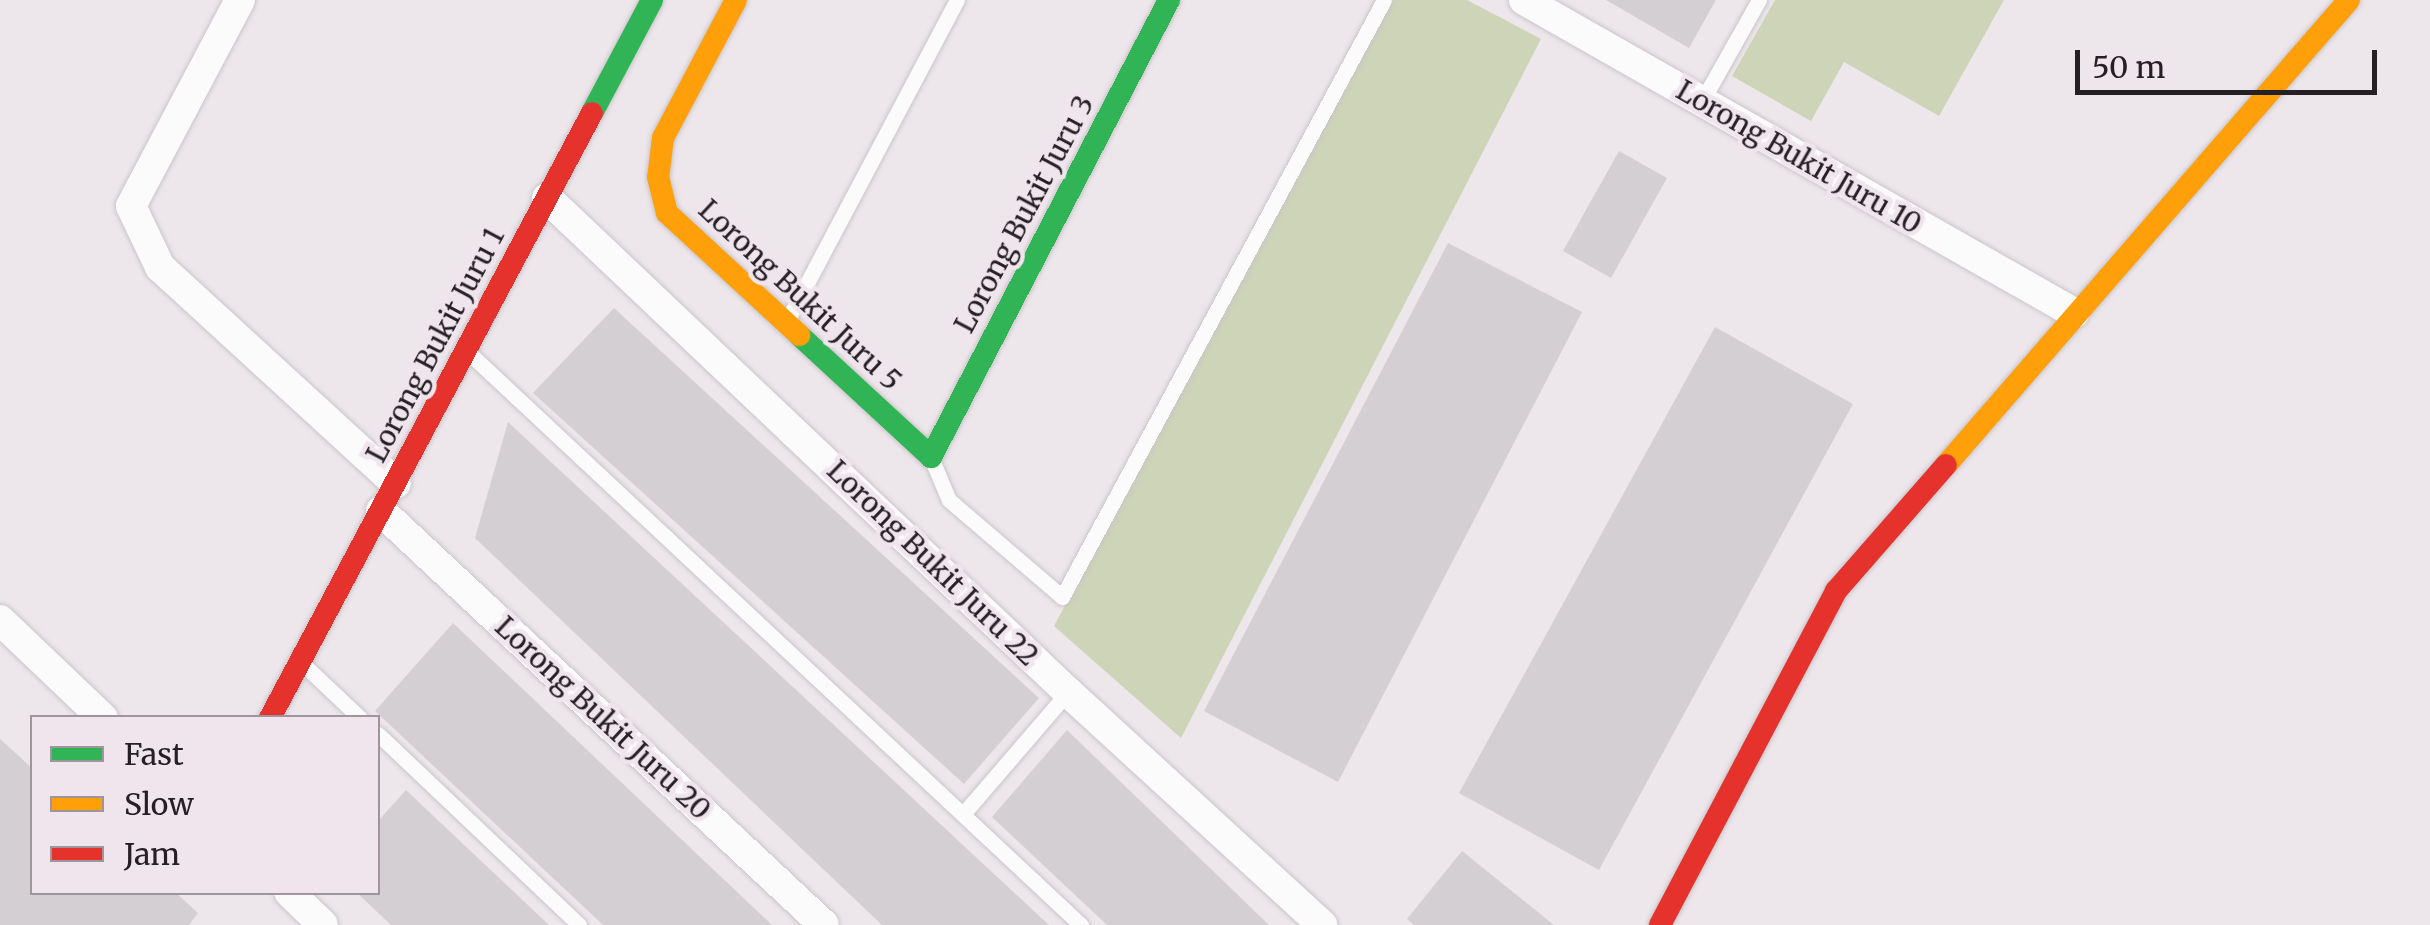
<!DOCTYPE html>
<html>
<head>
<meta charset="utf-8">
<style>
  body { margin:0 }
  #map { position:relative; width:2430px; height:925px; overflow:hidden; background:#ede7ec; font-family:Merriweather,serif }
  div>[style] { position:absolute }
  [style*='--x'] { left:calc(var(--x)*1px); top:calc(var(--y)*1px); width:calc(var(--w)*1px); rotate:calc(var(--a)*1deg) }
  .green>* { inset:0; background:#cdd4b7 }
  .building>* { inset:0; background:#d4cfd3 }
  .roads { filter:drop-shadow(0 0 2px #cac5c9) drop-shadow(0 0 2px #cac5c9) }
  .lane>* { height:15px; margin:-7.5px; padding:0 7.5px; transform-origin:7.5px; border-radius:7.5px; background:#fcfbfc }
  .street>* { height:30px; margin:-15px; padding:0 15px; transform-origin:15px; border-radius:15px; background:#fcfbfc }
  .fast>* { height:22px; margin:-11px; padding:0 11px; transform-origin:11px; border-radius:11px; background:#30b455 }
  .slow>* { height:22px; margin:-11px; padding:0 11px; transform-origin:11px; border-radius:11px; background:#ff9f0a }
  .jam>* { height:22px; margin:-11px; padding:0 11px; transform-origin:11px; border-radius:11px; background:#e5322d }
  span { translate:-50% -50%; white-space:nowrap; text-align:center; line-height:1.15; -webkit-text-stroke:9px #f0e4ed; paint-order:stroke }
  .street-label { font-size:28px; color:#252024 }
  .legend { position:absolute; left:30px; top:715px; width:350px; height:180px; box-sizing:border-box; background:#f0e4ed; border:2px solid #9f969d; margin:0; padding:12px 18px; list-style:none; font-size:30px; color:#252024 }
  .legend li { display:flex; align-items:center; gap:20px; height:50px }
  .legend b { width:50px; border:2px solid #9f969d }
  .scale { position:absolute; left:2075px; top:50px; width:302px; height:45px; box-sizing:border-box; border:5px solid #252024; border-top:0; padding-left:12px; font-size:30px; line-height:35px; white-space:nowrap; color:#252024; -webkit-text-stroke:8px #f0e4ed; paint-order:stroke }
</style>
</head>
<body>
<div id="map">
  <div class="green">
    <div style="clip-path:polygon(1393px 0,1467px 0,1541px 39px,1181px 738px,1054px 626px)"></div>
    <div style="clip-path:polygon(1775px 0,2004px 0,1939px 116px,1844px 62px,1811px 121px,1732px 76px)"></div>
  </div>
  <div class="building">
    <div style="clip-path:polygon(1606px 0,1716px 0,1689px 48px)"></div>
    <div style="clip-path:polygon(1619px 151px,1667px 178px,1611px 278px,1563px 251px)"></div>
    <div style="clip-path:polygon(1448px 243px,1582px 312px,1338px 782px,1204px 711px)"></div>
    <div style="clip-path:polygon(614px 308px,1039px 698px,964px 784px,533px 393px)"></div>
    <div style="clip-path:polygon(1715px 327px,1853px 404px,1599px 870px,1459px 793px)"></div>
    <div style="clip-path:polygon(508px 422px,1049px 925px,882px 925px,475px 538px)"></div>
    <div style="clip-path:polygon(453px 623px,772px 925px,603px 925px,375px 711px)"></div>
    <div style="clip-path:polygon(1067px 730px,1269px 925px,1107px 925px,992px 817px)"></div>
    <div style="clip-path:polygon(0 739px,32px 768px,32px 892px,175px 892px,198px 913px,189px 925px,0 925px)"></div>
    <div style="clip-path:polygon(406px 790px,549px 925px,391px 925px,356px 892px,378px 892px,378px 821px)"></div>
    <div style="clip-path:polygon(1462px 851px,1554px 925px,1414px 925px,1407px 919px)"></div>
  </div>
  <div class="roads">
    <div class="lane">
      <div style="--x:1702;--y:101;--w:116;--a:-60.6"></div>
      <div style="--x:788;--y:319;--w:361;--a:-62.1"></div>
      <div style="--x:469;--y:353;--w:838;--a:43.07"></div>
      <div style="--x:932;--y:460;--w:43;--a:67"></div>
      <div style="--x:949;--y:500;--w:149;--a:40.6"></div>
      <div style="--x:1062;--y:597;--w:678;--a:-61.66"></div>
      <div style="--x:304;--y:665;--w:77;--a:43.4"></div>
      <div style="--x:378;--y:734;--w:277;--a:43.5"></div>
      <div style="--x:963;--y:814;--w:161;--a:-49.3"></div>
    </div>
    <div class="street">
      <div style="--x:240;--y:0;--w:233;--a:117.9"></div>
      <div style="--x:131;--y:206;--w:68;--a:64.6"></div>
      <div style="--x:160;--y:267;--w:320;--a:42.5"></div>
      <div style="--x:1524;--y:0;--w:633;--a:29.64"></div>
      <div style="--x:547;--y:198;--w:718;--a:43.48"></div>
      <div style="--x:1068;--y:692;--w:345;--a:42.5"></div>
      <div style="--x:381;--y:511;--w:606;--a:43.06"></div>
      <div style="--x:0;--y:620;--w:142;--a:43.6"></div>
      <div style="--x:289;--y:892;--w:47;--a:44.1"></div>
    </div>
    <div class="fast">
      <div style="--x:592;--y:113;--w:128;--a:-62"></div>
      <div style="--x:799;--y:335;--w:180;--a:42.7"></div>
      <div style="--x:931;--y:457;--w:515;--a:-62.49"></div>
    </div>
    <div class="slow">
      <div style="--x:736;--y:0;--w:156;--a:117.9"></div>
      <div style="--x:663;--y:138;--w:39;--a:97"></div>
      <div style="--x:658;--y:177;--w:37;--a:76"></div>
      <div style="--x:667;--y:213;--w:180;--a:42.7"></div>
      <div style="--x:1946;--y:465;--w:615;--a:-49.09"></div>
    </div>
    <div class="jam">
      <div style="--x:270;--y:718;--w:685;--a:-61.98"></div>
      <div style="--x:1660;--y:925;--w:378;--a:-62.2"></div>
      <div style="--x:1836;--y:591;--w:167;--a:-48.9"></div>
    </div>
  </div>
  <div class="street-label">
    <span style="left:1799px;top:157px;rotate:30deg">Lorong Bukit Juru 10</span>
    <span style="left:1024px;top:214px;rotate:-62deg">Lorong Bukit Juru 3</span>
    <span style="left:800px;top:295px;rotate:43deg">Lorong Bukit Juru 5</span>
    <span style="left:435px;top:345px;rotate:-62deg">Lorong Bukit Juru 1</span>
    <span style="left:933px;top:563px;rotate:44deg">Lorong Bukit Juru 22</span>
    <span style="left:603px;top:718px;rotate:43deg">Lorong Bukit Juru 20</span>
  </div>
  <ul class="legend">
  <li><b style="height:12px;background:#30b455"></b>Fast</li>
  <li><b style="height:12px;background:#ff9f0a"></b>Slow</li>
  <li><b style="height:12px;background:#e5322d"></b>Jam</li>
  </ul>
  <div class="scale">50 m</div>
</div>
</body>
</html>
